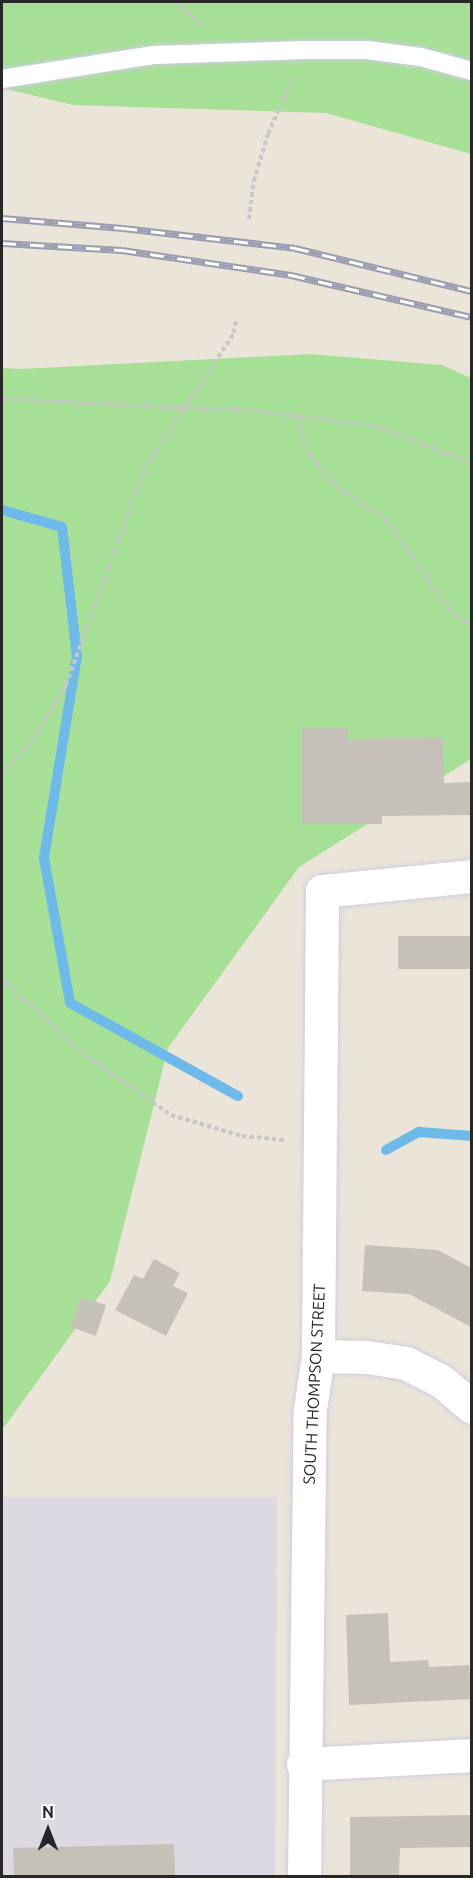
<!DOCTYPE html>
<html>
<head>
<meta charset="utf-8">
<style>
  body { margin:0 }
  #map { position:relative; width:473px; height:1878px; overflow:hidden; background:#eae4d9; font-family:Ubuntu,sans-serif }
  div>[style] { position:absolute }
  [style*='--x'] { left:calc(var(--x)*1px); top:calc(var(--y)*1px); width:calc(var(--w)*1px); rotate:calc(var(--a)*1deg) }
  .industrial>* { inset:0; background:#ddd9e2 }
  .green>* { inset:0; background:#a6df96 }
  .stream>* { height:10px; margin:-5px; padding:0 5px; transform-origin:5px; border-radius:5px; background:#6dbaea }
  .building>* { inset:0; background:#c5c1b9 }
  .path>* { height:4px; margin-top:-2px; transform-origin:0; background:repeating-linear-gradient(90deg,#c7c7c7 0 4.5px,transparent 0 7.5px) }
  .roads { filter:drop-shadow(0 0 2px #cecfe0) drop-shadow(0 0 2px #cecfe0) }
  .service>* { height:18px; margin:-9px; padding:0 9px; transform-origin:9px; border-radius:9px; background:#fff }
  .minor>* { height:33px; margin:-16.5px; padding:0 16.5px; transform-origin:16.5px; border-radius:16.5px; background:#fff }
  .rail>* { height:7px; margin-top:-3.5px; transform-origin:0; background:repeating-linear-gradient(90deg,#fff 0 14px,#9c9db1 0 28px); box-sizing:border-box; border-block:2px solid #9c9db1 }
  span { translate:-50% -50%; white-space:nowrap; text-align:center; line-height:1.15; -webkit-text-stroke:4.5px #fff; paint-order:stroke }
  .street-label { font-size:16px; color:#272727 }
  .frame { position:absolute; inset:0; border:3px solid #272727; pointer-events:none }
  .north { position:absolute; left:18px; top:1800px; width:60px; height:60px; -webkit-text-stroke:4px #fff; paint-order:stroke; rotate:0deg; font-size:16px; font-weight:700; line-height:24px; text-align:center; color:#272727 }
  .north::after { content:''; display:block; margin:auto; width:21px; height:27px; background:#272727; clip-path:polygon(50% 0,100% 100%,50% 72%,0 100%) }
</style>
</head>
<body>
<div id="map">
  <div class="industrial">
    <div style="clip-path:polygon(2px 1497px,277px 1497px,275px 1876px,2px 1876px)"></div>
  </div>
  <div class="green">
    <div style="clip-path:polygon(2px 2px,471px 2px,471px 154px,326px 113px,73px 105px,2px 88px)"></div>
    <div style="clip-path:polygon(310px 354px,442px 365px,471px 378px,471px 759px,299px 867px,168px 1048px,110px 1281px,2px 1430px,2px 368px,21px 369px)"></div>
  </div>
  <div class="stream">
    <div style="--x:2;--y:510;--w:62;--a:15.8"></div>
    <div style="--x:62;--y:527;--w:130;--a:83.4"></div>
    <div style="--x:77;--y:656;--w:205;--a:99.3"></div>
    <div style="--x:44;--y:858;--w:147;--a:79.8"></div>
    <div style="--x:70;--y:1003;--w:192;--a:29"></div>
    <div style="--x:386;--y:1150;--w:38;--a:-29"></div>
    <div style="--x:419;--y:1132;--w:53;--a:4.3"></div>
  </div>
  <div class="building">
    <div style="clip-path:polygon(302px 727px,348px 727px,347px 739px,443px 737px,444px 783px,471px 782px,471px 815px,382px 816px,382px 824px,302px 824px)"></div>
    <div style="clip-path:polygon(398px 936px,471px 936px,471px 969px,398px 969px)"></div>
    <div style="clip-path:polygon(365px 1245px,438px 1250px,471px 1268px,471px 1327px,409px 1294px,362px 1291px)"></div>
    <div style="clip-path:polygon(154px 1259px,180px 1273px,173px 1286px,188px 1293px,166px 1336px,115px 1310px,134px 1275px,143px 1279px)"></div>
    <div style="clip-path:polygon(81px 1297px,106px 1305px,96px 1336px,71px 1327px)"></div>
    <div style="clip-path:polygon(388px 1613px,390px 1662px,428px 1660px,429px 1667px,469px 1665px,471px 1699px,349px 1705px,346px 1615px)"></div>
    <div style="clip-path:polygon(471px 1815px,471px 1847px,400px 1848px,399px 1876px,350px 1876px,350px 1817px)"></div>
    <div style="clip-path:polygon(174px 1844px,175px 1876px,14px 1876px,13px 1848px)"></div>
  </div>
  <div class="path">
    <div style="--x:176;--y:2;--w:35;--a:41"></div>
    <div style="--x:249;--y:219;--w:38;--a:-83"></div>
    <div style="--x:254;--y:181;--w:49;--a:-73.4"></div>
    <div style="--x:268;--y:134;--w:62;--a:-66.3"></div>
    <div style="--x:2;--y:399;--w:253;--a:2.7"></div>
    <div style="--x:255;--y:411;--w:121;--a:7.1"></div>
    <div style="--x:375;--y:426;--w:104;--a:20.9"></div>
    <div style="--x:296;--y:416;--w:42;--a:70.7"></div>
    <div style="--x:310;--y:456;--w:38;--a:50"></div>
    <div style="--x:334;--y:485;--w:63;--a:33.9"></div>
    <div style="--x:386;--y:520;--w:113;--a:54.8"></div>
    <div style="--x:451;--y:612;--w:25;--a:34"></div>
    <div style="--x:2;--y:774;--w:45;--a:-47.7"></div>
    <div style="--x:32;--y:741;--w:66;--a:-58.7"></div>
    <div style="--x:66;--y:685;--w:229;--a:-70.1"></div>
    <div style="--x:144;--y:470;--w:164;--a:-56.7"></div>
    <div style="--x:234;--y:333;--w:15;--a:-82"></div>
    <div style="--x:2;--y:979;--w:113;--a:42.5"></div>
    <div style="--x:85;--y:1055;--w:105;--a:34.9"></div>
    <div style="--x:171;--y:1115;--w:74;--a:16.5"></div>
    <div style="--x:242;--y:1136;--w:43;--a:5.3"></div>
  </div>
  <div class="roads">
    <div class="service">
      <div style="--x:2;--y:79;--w:154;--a:-9"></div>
      <div style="--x:154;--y:55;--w:150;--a:-1.9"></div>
      <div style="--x:304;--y:50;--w:63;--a:0"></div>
      <div style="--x:367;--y:50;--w:54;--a:7.4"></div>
      <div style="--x:421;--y:57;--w:53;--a:15.4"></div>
    </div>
    <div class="minor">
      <div style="--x:318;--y:1356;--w:48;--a:1.2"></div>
      <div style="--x:366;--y:1357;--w:40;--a:8.5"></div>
      <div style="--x:406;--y:1363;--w:38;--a:27"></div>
      <div style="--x:440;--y:1380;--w:42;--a:40.2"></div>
      <div style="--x:303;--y:1764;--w:169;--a:-3"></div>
      <div style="--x:304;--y:1876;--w:467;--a:-89.3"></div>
      <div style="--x:310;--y:1409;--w:54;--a:-81.4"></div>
      <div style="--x:318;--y:1356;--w:465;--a:-89.5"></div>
      <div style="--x:322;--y:891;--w:151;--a:-5.7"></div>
    </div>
  </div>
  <div class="rail">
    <div style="--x:2;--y:218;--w:121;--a:4.7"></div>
    <div style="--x:123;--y:228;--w:173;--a:6.6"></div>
    <div style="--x:295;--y:248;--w:182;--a:13.7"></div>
    <div style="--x:2;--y:243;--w:120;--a:3.3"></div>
    <div style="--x:122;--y:250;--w:171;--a:8.4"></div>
    <div style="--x:291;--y:275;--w:186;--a:13.1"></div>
  </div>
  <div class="street-label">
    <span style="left:314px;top:1384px;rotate:-87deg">SOUTH THOMPSON STREET</span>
  </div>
  <div class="frame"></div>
  <div class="north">N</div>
</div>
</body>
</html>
